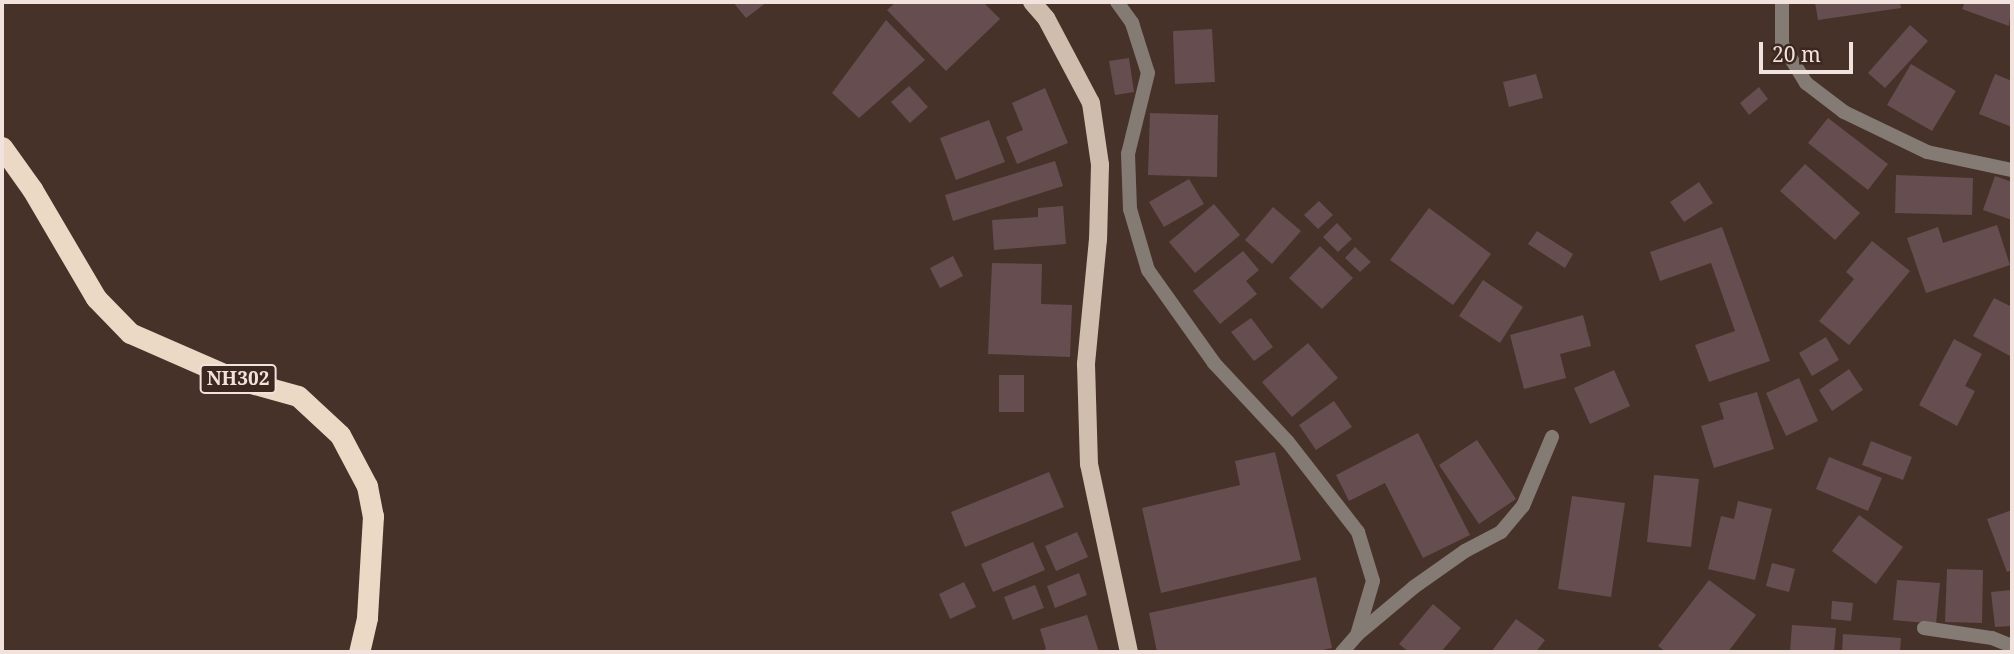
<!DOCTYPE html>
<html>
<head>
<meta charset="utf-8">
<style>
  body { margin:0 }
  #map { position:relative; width:2014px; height:654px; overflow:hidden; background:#47322a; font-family:"Noto Serif",serif }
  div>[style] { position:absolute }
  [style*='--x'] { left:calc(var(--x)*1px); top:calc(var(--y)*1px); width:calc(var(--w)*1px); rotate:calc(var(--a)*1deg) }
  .building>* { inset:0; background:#664d4f }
  .street>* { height:14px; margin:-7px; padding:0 7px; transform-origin:7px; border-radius:7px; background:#847c74 }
  .primary>* { height:18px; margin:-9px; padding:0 9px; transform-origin:9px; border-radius:9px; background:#cfbeae }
  .highway>* { height:21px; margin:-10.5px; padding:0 10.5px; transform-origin:10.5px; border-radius:10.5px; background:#ecd9c5 }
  span { translate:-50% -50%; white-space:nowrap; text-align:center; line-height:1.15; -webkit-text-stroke:6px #3d2820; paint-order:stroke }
  .shield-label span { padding:2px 5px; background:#3d2820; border:2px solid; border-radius:5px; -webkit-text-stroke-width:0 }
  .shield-label { font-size:19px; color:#f1e2dd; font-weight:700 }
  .frame { position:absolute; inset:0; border:4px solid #f1e2dd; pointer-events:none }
  .scale { position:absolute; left:1759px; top:42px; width:94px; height:32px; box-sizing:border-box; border:4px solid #f1e2dd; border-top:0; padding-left:9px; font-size:21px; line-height:24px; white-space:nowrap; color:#f1e2dd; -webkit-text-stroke:5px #3d2820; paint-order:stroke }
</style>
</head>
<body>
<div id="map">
  <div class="building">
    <div style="clip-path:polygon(733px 2px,767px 2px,746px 18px)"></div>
    <div style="clip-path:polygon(896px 2px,983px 2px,1000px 19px,946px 71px,887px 10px)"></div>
    <div style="clip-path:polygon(1815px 2px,1900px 2px,1901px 8px,1818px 20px)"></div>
    <div style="clip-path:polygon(1965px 2px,2012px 2px,2009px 26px,1962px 9px)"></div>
    <div style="clip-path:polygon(886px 20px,925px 60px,859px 118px,832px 93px)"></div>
    <div style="clip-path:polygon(1910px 25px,1928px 41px,1885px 88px,1868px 73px)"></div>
    <div style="clip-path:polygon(1212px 29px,1215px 82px,1175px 84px,1173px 31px)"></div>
    <div style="clip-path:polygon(1129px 58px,1134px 92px,1115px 95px,1109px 61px)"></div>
    <div style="clip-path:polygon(1911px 64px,1956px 91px,1932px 131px,1887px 105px)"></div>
    <div style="clip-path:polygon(1536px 74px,1543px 98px,1509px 107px,1503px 82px)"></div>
    <div style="clip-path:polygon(1995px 74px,2012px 81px,2012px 127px,1979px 114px)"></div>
    <div style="clip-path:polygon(909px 86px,928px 107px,910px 123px,891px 102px)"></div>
    <div style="clip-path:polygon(1759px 87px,1768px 99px,1749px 115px,1740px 103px)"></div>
    <div style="clip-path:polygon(1045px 88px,1068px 143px,1017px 164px,1006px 137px,1023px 130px,1012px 103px)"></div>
    <div style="clip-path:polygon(1150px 113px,1218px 115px,1217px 177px,1148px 175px)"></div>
    <div style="clip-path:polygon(1828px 118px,1888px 164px,1868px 190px,1808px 143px)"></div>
    <div style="clip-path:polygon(989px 120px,1005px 162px,956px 180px,940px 138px)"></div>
    <div style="clip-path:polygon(1055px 161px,1063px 186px,953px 221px,945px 195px)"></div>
    <div style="clip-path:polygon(1805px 164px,1860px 213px,1835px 240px,1780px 191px)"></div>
    <div style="clip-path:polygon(1896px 175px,1973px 178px,1972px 215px,1895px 213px)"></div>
    <div style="clip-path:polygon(1995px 176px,2012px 182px,2012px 220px,1983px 210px)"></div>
    <div style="clip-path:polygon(1189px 179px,1204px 204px,1164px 227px,1149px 202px)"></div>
    <div style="clip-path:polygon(1699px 182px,1713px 203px,1684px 222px,1670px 202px)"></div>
    <div style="clip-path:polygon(1319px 201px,1333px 215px,1318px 229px,1304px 215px)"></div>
    <div style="clip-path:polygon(1214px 204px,1240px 235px,1195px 273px,1169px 242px)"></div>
    <div style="clip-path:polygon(1063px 206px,1066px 244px,994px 250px,992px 220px,1038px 217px,1038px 208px)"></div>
    <div style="clip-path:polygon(1273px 207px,1301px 231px,1272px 264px,1245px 240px)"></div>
    <div style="clip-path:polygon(1429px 208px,1491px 254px,1453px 305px,1390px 260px)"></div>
    <div style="clip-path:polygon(1337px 223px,1352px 239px,1338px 252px,1323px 237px)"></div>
    <div style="clip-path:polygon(1997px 225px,2010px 265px,1926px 293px,1907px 238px,1938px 227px,1943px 243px)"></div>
    <div style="clip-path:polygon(1722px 227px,1770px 361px,1709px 382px,1695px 345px,1735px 331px,1711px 263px,1660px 281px,1650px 252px)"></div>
    <div style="clip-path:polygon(1537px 231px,1573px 254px,1565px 268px,1528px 244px)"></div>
    <div style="clip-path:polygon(1872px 241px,1910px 271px,1849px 345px,1819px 321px,1854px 279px,1846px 272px)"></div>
    <div style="clip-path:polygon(1320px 246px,1353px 278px,1322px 309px,1289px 278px)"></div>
    <div style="clip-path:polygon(1355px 247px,1371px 262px,1360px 272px,1345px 258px)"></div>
    <div style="clip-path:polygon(1243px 251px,1259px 270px,1246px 281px,1257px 294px,1220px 324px,1193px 291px)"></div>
    <div style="clip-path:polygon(953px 256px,963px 276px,940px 288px,930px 268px)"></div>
    <div style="clip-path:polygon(992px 263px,1042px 264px,1041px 304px,1072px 305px,1070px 357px,988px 354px)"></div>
    <div style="clip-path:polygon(1483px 280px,1523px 307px,1500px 343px,1459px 316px)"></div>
    <div style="clip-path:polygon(1994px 298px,2012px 307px,2012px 357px,1973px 336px)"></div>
    <div style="clip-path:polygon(1583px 315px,1591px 346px,1560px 354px,1566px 378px,1524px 389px,1510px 335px)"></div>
    <div style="clip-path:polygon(1251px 318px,1273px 347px,1254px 361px,1231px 332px)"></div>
    <div style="clip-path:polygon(1826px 337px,1839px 360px,1812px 376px,1799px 353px)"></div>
    <div style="clip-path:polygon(1954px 339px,1982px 354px,1965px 386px,1975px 391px,1957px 426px,1919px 405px)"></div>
    <div style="clip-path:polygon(1308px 343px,1338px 378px,1292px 417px,1262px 382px)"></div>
    <div style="clip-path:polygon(1849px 369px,1863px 390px,1832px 411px,1819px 390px)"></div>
    <div style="clip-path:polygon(1614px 370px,1630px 406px,1590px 424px,1574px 388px)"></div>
    <div style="clip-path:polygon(999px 375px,1024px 375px,1024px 412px,999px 412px)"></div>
    <div style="clip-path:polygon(1799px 378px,1818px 421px,1786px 436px,1766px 393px)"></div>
    <div style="clip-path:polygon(1757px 392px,1774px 449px,1714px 468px,1701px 426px,1724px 419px,1719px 403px)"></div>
    <div style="clip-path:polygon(1334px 401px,1352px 427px,1316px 450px,1299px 425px)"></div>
    <div style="clip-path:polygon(1418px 433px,1470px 535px,1423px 558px,1385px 483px,1349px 501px,1336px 475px)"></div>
    <div style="clip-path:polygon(1477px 440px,1516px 499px,1479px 524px,1439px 465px)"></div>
    <div style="clip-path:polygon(1871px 441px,1912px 457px,1903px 480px,1862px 465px)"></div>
    <div style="clip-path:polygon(1275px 452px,1301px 560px,1161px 593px,1142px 508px,1240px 485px,1235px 461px)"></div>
    <div style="clip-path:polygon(1829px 457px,1882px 478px,1868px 511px,1816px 489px)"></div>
    <div style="clip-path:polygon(1049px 472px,1064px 507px,965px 547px,951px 512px)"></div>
    <div style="clip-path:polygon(1654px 475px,1699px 479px,1691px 547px,1647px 542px)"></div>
    <div style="clip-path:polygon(1572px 496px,1625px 503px,1611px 597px,1558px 589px)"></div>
    <div style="clip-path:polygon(1738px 501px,1772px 509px,1755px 580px,1708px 569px,1721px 516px,1734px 519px)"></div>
    <div style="clip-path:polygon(2012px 510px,2012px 570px,2007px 572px,1987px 519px)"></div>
    <div style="clip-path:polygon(1859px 515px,1903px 547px,1876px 584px,1832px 551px)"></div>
    <div style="clip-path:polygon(1077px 532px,1088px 557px,1056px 571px,1045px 546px)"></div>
    <div style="clip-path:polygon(1033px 542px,1045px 570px,993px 592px,981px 564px)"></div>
    <div style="clip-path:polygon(1772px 563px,1795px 569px,1789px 592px,1766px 586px)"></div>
    <div style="clip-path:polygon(1947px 569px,1983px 570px,1982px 623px,1945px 622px)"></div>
    <div style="clip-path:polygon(1079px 573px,1087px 595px,1055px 608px,1047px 586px)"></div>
    <div style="clip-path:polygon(1316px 577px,1332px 648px,1314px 652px,1157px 652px,1149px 613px)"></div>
    <div style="clip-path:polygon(1709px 580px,1756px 615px,1728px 652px,1666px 652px,1658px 646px)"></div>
    <div style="clip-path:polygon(1897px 580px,1940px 583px,1936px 624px,1893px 620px)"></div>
    <div style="clip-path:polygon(964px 582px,976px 607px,950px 619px,939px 594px)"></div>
    <div style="clip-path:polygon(1035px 585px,1044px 608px,1013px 620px,1004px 597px)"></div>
    <div style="clip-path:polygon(2012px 590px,2012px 626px,1995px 627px,1991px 592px)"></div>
    <div style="clip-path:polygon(1832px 601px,1853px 603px,1851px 621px,1831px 619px)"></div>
    <div style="clip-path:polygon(1433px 604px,1461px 628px,1441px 652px,1409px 652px,1399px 644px)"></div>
    <div style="clip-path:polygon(1087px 615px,1099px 652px,1039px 652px,1046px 649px,1040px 629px)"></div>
    <div style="clip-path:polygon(1516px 619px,1545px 640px,1536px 652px,1491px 652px)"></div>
    <div style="clip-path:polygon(1792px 625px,1836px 628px,1834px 652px,1790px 652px)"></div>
    <div style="clip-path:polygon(1843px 634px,1901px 638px,1900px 652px,1842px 652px)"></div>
  </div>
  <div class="street">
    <div style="--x:1117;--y:2;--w:26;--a:54"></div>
    <div style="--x:1132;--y:23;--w:52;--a:72.3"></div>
    <div style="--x:1148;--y:73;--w:83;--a:103.9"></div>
    <div style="--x:1128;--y:154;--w:55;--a:87.9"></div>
    <div style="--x:1130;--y:209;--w:64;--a:73.6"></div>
    <div style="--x:1148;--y:270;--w:114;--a:54.6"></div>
    <div style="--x:1214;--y:363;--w:108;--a:46.9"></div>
    <div style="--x:1288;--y:442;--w:114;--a:52.1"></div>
    <div style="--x:1358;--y:532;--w:51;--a:73"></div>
    <div style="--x:1373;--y:581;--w:56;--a:106.5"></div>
    <div style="--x:1357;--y:635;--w:23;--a:131"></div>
    <div style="--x:1782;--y:2;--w:42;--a:90"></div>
    <div style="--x:1782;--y:44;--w:46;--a:58.4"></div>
    <div style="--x:1806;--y:83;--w:48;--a:37.3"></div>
    <div style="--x:1844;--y:112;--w:92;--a:25.7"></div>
    <div style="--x:1927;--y:152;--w:87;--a:12"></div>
    <div style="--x:1924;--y:628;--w:69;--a:8.4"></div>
    <div style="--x:1992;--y:638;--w:22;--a:22"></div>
    <div style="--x:1358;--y:634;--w:73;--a:-40"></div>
    <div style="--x:1414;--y:587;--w:62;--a:-35.2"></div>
    <div style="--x:1465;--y:551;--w:41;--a:-27.8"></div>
    <div style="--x:1501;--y:532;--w:34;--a:-50"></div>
    <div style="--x:1523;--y:506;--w:75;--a:-67.2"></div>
  </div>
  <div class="primary">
    <div style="--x:1032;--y:2;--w:21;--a:49"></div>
    <div style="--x:1046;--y:18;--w:96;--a:62.1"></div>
    <div style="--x:1091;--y:103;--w:63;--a:81.7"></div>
    <div style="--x:1100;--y:165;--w:74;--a:91.5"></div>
    <div style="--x:1098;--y:239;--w:126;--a:95.5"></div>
    <div style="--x:1086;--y:364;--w:100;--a:88.3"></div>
    <div style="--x:1089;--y:464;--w:192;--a:78"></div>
  </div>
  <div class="highway">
    <div style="--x:2;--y:147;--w:52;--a:54.5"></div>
    <div style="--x:32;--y:189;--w:126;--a:59.6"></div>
    <div style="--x:96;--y:298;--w:49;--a:45.8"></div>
    <div style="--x:130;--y:333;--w:112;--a:23.6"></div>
    <div style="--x:233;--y:378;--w:67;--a:15.5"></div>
    <div style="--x:298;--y:396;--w:57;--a:42.9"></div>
    <div style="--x:340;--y:435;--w:58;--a:62.1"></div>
    <div style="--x:367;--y:486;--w:31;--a:79"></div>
    <div style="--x:373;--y:516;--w:102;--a:93.4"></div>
    <div style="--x:367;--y:618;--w:35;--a:103"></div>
  </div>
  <div class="shield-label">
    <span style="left:238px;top:379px">NH302</span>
  </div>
  <div class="frame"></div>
  <div class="scale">20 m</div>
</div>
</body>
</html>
